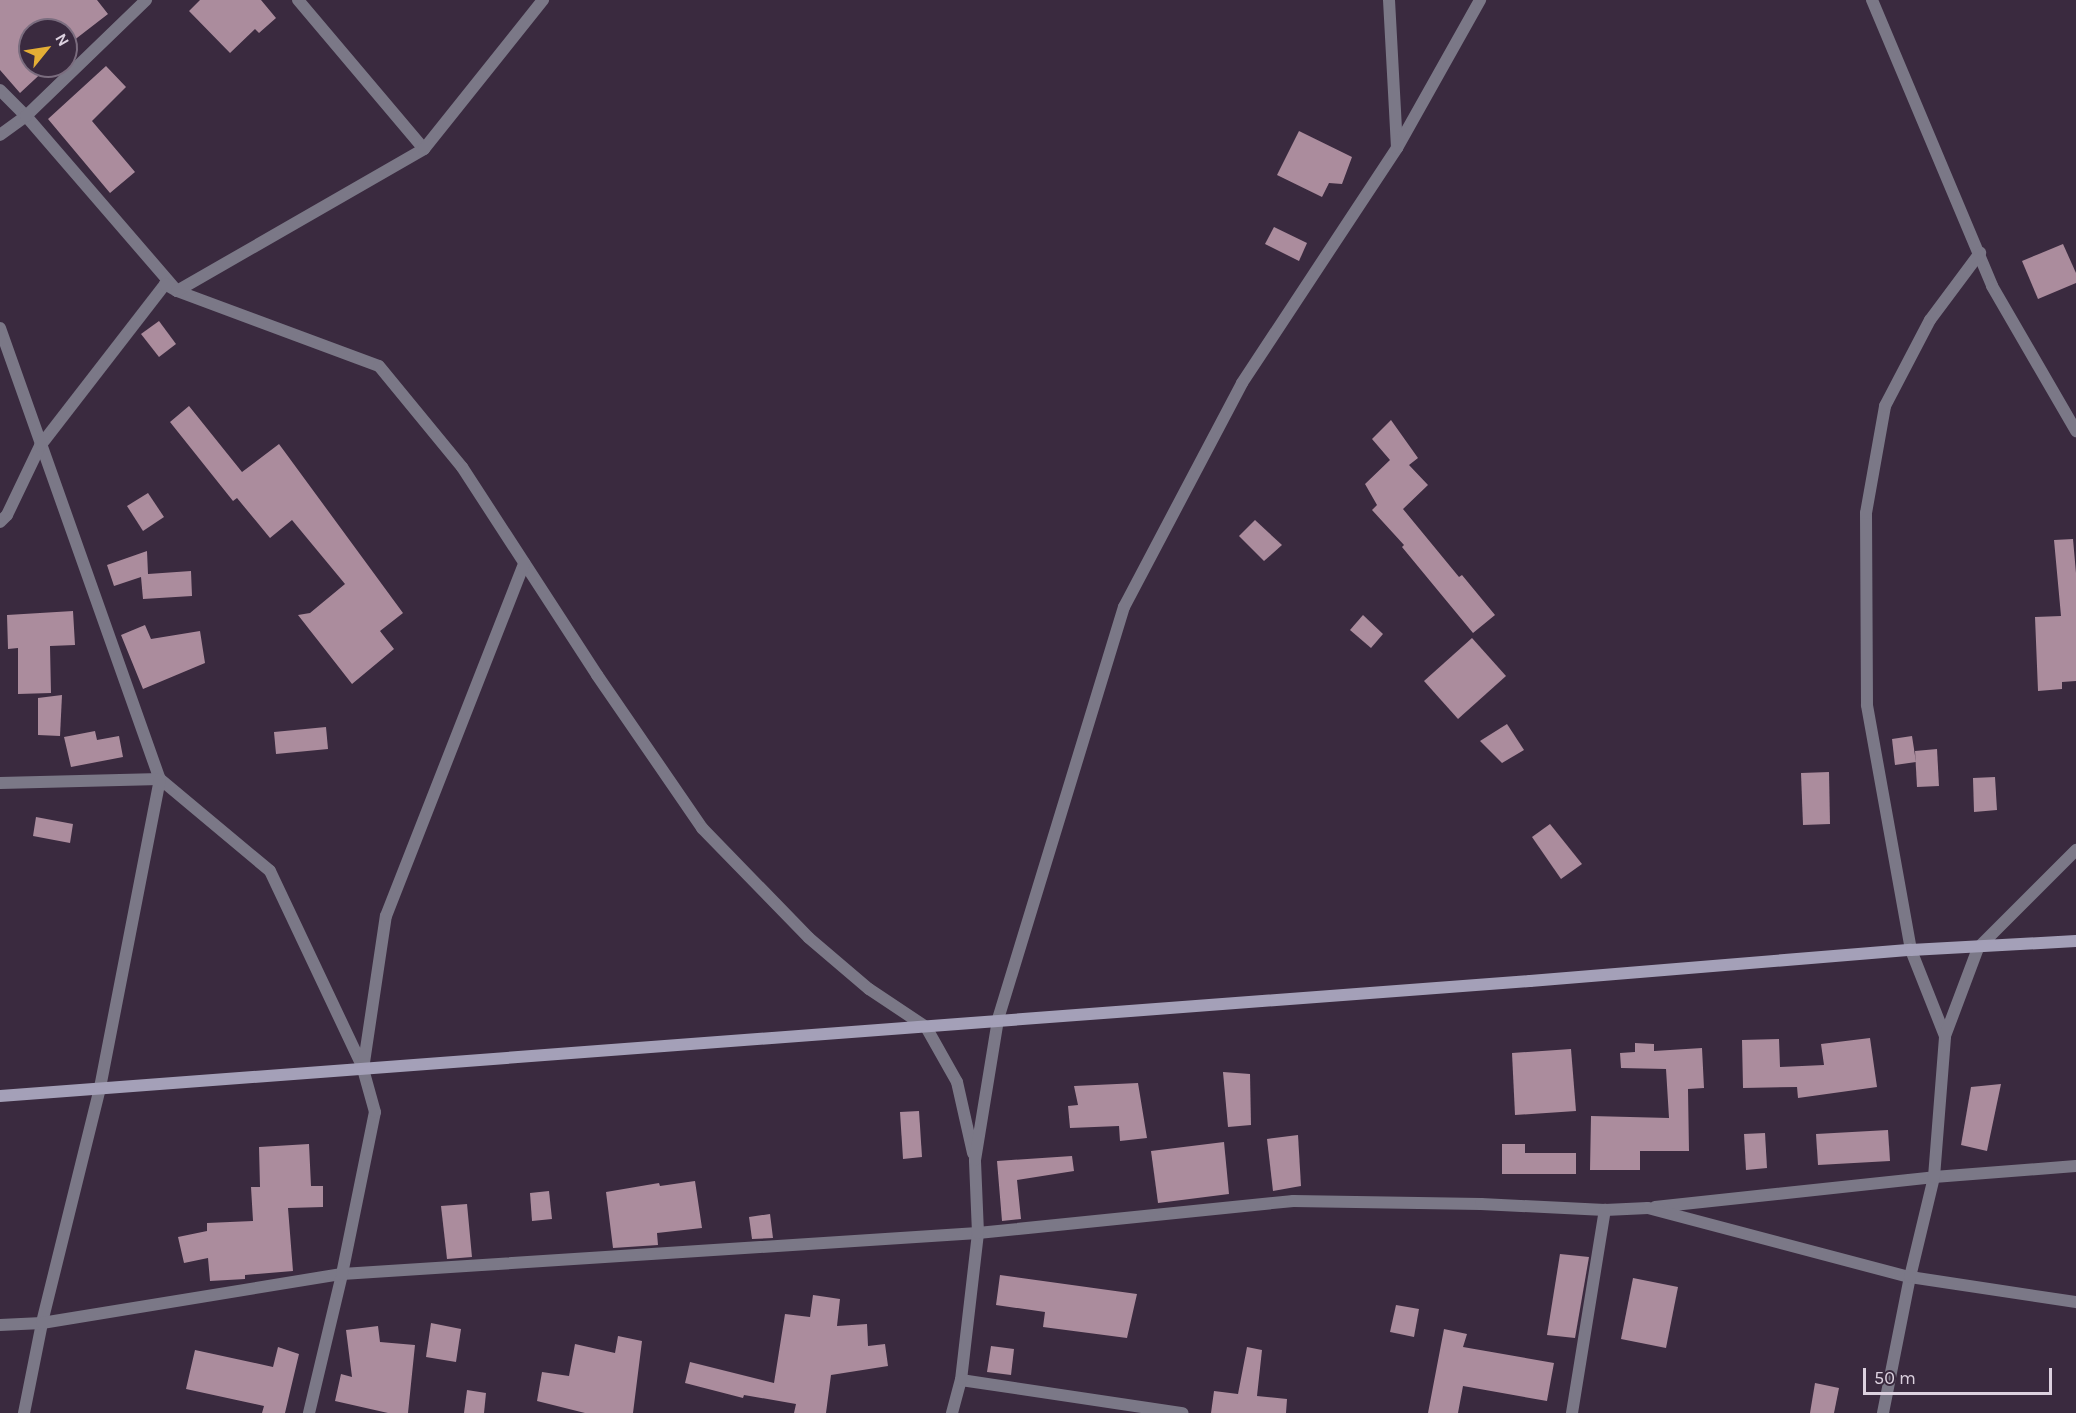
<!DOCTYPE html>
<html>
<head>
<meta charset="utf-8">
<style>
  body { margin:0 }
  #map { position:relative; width:2076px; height:1413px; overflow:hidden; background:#3a2a3f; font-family:Karla,sans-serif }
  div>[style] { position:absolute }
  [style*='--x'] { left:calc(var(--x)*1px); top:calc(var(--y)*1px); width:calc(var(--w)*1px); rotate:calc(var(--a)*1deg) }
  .building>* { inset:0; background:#ab8c9d }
  .street>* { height:12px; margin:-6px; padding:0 6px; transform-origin:6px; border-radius:6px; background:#7b7887 }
  .secondary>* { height:12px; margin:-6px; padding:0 6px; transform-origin:6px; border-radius:6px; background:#a4a0b8 }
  span { translate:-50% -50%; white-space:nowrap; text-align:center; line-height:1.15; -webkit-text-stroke:6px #3a2a3f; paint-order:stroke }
  .north { position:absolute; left:18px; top:18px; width:60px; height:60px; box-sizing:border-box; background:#3a2a3f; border:2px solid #7b6d7f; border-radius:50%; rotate:60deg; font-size:16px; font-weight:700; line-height:24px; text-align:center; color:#dcd1df }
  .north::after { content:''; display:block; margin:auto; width:21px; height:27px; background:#e4ae35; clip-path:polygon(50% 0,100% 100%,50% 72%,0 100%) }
  .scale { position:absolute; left:1863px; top:1368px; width:189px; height:27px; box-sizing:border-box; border:3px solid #dcd1df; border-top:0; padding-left:8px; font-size:18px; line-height:21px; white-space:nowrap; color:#dcd1df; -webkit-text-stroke:4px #3a2a3f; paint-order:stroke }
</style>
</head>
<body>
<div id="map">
  <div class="building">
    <div style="clip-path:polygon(0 0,97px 0,108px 14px,73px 41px,75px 45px,66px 51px,66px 30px,30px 30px,30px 66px,49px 66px,20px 93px,0 70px)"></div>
    <div style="clip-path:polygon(200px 0,261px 0,276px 18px,259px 33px,255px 29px,230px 53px,189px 11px)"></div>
    <div style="clip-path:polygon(106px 66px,126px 87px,92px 121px,135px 172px,110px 193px,48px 119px)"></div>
    <div style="clip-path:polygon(1299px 131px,1352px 157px,1342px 184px,1329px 183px,1322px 197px,1277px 175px)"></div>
    <div style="clip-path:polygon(1274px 227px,1307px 243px,1299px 261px,1265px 244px)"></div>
    <div style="clip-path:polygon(2063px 244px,2076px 273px,2076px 283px,2038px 299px,2022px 261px)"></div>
    <div style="clip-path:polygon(159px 321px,176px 344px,159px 357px,141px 334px)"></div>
    <div style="clip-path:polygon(189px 406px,242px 472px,279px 444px,403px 613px,380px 631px,394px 649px,352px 684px,298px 615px,310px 613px,345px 584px,292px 520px,270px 538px,237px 498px,233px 501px,170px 422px)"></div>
    <div style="clip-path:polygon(1391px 420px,1418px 458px,1409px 465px,1428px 485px,1403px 509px,1459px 577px,1462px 575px,1495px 615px,1473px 633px,1402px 547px,1404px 545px,1372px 510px,1377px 505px,1365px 484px,1390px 460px,1372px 439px)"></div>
    <div style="clip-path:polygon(148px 493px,164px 517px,143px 531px,127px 506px)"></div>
    <div style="clip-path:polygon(1255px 520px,1282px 545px,1264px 561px,1239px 536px)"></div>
    <div style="clip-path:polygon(2073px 539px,2076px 573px,2076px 681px,2062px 682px,2062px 689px,2038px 691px,2035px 617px,2061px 616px,2054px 540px)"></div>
    <div style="clip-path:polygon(147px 551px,148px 574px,191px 571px,192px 596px,143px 599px,141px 577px,114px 586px,107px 565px)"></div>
    <div style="clip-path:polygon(73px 611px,75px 645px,50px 646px,51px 693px,18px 694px,18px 648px,8px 649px,7px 615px)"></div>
    <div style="clip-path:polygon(1363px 615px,1383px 634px,1371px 648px,1350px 630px)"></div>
    <div style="clip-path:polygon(145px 625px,151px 639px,200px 631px,205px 663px,143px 689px,121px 635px)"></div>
    <div style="clip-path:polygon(1472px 638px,1506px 676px,1458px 719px,1424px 681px)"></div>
    <div style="clip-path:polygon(62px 695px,60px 736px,38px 735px,38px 698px)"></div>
    <div style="clip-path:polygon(1507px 724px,1524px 750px,1502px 763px,1480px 741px)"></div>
    <div style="clip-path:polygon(326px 727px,328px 749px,276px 754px,274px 732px)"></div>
    <div style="clip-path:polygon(95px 731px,97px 740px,119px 736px,123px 757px,71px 767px,64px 737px)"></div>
    <div style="clip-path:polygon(1912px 736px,1916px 762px,1895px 765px,1892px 739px)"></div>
    <div style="clip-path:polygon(1937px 749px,1939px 786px,1917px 787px,1915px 751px)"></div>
    <div style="clip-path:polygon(1829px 772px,1830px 824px,1803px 825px,1801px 773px)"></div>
    <div style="clip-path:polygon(1995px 777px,1997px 810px,1974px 812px,1973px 778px)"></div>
    <div style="clip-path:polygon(36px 817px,73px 824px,70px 843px,33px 836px)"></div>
    <div style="clip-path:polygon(1550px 824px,1582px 864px,1561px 879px,1532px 837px)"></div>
    <div style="clip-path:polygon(1870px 1038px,1877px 1087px,1798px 1098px,1797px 1087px,1743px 1088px,1742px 1040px,1779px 1039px,1780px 1067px,1824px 1065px,1821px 1044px)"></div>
    <div style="clip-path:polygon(1635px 1043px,1654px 1044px,1654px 1051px,1702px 1048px,1704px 1088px,1688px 1089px,1689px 1151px,1640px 1151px,1640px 1170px,1590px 1170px,1591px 1116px,1669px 1118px,1666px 1069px,1621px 1068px,1620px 1053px,1635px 1052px)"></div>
    <div style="clip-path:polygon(1571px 1049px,1576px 1111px,1515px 1115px,1512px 1053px)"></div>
    <div style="clip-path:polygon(1223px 1072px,1250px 1074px,1251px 1125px,1228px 1127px)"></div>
    <div style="clip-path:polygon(1138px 1083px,1147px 1138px,1120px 1141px,1119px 1126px,1070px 1128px,1068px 1106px,1078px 1105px,1074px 1086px)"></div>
    <div style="clip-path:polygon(2001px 1084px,1987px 1151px,1961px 1145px,1971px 1087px)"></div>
    <div style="clip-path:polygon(919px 1111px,922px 1157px,903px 1159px,900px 1112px)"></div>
    <div style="clip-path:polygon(1888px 1130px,1890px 1161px,1818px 1165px,1816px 1134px)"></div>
    <div style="clip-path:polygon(1765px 1133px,1767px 1168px,1746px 1170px,1744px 1134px)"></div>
    <div style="clip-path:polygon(1298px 1135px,1301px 1186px,1273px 1191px,1267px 1139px)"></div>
    <div style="clip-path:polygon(1224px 1142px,1229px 1194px,1158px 1203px,1151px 1151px)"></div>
    <div style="clip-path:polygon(309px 1144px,311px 1186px,323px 1186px,323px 1207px,288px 1208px,293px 1271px,245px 1275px,245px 1279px,210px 1281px,208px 1258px,184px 1263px,178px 1237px,207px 1231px,207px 1223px,253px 1221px,251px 1187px,260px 1187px,259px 1147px)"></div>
    <div style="clip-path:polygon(1502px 1144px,1525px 1144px,1525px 1153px,1576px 1153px,1576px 1174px,1502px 1174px)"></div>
    <div style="clip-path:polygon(1072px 1156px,1074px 1171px,1017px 1180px,1021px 1219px,1002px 1221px,997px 1161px)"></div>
    <div style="clip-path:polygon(695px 1181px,702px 1228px,657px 1233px,658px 1245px,613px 1248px,606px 1192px,659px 1183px,660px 1186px)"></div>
    <div style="clip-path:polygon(549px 1191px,552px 1219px,532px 1221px,530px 1193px)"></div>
    <div style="clip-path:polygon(467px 1204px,472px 1257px,447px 1259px,441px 1206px)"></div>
    <div style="clip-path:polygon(770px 1214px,773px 1238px,752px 1239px,749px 1217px)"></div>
    <div style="clip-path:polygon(1560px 1254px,1589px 1257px,1575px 1338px,1547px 1335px)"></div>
    <div style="clip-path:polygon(1000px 1275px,1137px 1294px,1127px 1338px,1043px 1327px,1045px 1312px,996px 1305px)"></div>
    <div style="clip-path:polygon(1633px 1278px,1678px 1287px,1666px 1348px,1621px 1339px)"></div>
    <div style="clip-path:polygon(813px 1295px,840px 1299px,837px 1326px,867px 1324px,868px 1346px,885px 1344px,888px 1366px,831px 1375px,826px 1413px,794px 1413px,796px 1404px,744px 1395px,743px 1398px,685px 1383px,690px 1362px,774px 1383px,785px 1314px,810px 1317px)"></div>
    <div style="clip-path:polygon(1396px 1305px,1419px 1309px,1414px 1337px,1390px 1332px)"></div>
    <div style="clip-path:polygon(431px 1323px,461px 1329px,456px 1362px,426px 1357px)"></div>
    <div style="clip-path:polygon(378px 1326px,380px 1342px,415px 1345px,408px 1413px,388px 1413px,335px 1401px,341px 1374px,352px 1377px,346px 1330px)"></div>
    <div style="clip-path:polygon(1444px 1329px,1467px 1334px,1463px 1347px,1554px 1363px,1547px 1401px,1463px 1386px,1458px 1413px,1428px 1413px)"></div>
    <div style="clip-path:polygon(618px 1336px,642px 1341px,633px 1413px,585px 1413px,537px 1401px,542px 1372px,569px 1376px,575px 1344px,615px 1353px)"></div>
    <div style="clip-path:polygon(991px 1346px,1014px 1349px,1011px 1375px,987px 1372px)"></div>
    <div style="clip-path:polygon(278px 1347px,299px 1354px,285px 1413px,262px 1413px,264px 1406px,186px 1389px,195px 1350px,273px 1367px)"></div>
    <div style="clip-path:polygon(1247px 1347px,1262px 1350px,1257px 1396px,1287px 1399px,1286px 1413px,1211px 1413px,1214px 1391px,1238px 1394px)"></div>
    <div style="clip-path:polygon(1815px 1383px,1839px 1388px,1834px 1413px,1810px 1413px)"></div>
    <div style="clip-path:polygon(467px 1390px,486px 1393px,484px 1413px,464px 1413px)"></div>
  </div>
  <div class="street">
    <div style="--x:298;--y:0;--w:195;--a:49.8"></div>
    <div style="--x:1389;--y:0;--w:148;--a:86.9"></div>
    <div style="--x:1872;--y:0;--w:310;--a:67.2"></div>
    <div style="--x:1992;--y:286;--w:168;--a:59.9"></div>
    <div style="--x:0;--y:90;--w:37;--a:45"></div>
    <div style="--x:26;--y:116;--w:231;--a:49.2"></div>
    <div style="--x:177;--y:291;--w:215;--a:20.4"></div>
    <div style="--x:379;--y:366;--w:131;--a:50.6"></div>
    <div style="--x:462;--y:467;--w:248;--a:57"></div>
    <div style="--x:597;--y:675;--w:186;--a:55.5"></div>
    <div style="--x:702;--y:828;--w:153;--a:45.8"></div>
    <div style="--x:809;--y:938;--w:79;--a:40.4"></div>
    <div style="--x:869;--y:989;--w:69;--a:33.7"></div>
    <div style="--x:926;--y:1027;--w:63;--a:60.6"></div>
    <div style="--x:957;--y:1082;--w:73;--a:77.3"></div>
    <div style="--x:0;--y:135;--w:32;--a:-36"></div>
    <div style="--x:26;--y:116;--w:167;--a:-44"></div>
    <div style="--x:0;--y:328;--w:479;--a:70.5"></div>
    <div style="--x:160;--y:779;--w:143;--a:39.9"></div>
    <div style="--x:270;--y:871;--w:218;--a:64.7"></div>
    <div style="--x:0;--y:522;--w:10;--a:-45"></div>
    <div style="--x:7;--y:515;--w:76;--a:-64.4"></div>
    <div style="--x:40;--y:446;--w:205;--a:-52.3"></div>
    <div style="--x:165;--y:284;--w:14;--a:30"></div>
    <div style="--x:177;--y:291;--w:285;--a:-29.9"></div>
    <div style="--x:424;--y:149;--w:191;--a:-51.4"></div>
    <div style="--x:0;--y:783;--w:160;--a:-1.4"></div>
    <div style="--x:160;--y:779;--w:315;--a:101"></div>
    <div style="--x:100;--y:1088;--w:242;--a:103.9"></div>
    <div style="--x:42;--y:1323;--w:92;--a:101.3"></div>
    <div style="--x:1945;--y:1036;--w:92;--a:-111.6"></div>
    <div style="--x:1911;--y:950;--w:249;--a:-100.2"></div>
    <div style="--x:1867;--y:705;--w:192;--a:-90.3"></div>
    <div style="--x:1866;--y:513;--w:109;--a:-79.9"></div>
    <div style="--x:1885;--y:406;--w:97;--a:-62.4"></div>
    <div style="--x:1930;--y:320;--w:84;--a:-53.3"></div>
    <div style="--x:1655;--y:1207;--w:281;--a:-6.1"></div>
    <div style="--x:1934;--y:1177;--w:142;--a:-4.4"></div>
    <div style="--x:0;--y:1325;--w:42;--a:-2.7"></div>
    <div style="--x:42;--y:1323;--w:304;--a:-9.3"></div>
    <div style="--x:342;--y:1274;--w:637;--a:-3.69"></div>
    <div style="--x:978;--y:1233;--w:317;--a:-5.8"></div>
    <div style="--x:1293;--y:1201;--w:188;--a:0.9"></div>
    <div style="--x:1481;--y:1204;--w:124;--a:2.8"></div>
    <div style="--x:1605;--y:1210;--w:43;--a:-2.7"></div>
    <div style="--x:1648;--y:1208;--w:271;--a:14.8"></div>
    <div style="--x:1910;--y:1277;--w:168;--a:8.6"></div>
    <div style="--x:961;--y:1380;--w:224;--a:8.5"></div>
    <div style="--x:309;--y:1413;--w:143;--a:-76.6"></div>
    <div style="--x:342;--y:1274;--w:165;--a:-78.5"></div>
    <div style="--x:375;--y:1112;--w:45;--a:-105.6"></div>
    <div style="--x:363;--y:1069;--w:155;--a:-81.5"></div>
    <div style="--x:386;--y:916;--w:379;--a:-68.6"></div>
    <div style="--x:952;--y:1413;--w:34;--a:-75"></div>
    <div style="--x:961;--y:1380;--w:148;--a:-83.4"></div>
    <div style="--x:978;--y:1233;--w:73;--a:-92.4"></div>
    <div style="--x:975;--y:1160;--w:143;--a:-80.7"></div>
    <div style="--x:998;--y:1019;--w:431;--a:-73"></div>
    <div style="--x:1124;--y:607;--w:253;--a:-62.2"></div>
    <div style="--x:1242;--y:383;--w:282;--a:-56.6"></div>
    <div style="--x:1397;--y:148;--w:170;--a:-60.7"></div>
    <div style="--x:1572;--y:1413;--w:206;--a:-80.8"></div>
    <div style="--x:1883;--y:1413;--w:139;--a:-78.8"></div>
    <div style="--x:1910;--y:1277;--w:103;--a:-76.5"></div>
    <div style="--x:1934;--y:1177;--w:141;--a:-85.5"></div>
    <div style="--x:1945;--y:1036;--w:94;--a:-69.4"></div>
    <div style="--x:1978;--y:948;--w:139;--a:-45"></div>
  </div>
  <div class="secondary">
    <div style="--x:0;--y:1096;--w:1534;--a:-4.3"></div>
    <div style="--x:1530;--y:981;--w:382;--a:-4.7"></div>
    <div style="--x:1911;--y:950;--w:165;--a:-3.1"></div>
  </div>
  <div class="north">N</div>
  <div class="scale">50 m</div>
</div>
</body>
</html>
